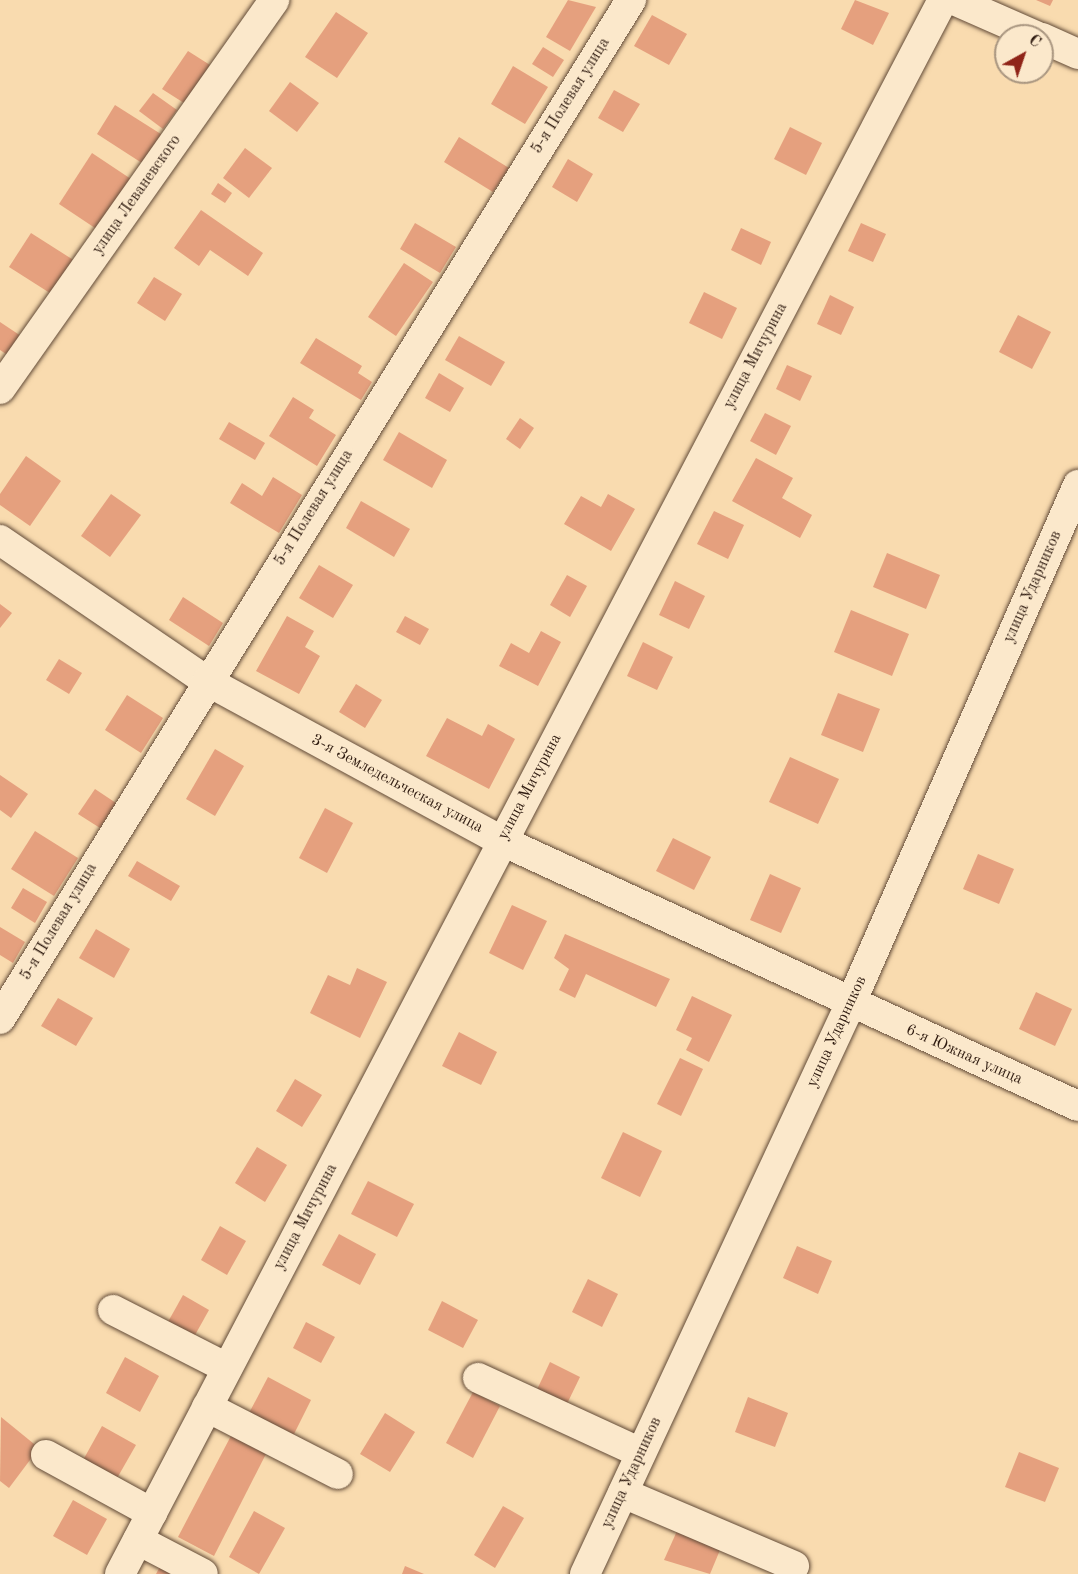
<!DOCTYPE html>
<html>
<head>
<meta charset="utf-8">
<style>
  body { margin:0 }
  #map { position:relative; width:1078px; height:1574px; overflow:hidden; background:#f9dbaf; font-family:"Old Standard TT",serif }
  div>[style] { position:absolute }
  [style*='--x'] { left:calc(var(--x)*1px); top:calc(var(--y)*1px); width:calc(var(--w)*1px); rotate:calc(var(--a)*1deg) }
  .building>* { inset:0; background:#e5a07e }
  .roads { filter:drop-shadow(0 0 2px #624b38) drop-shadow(0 0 2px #624b38) }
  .minor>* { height:30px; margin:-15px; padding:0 15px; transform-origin:15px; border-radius:15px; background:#fbe8cb }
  span { translate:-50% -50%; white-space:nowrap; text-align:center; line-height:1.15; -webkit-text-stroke:6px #fbe8cb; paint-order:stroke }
  .street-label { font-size:16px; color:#2f1b10 }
  .north { position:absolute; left:994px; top:24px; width:60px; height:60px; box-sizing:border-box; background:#fbe8cb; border:2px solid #a99680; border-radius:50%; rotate:40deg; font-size:16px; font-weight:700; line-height:24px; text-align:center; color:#2f1b10 }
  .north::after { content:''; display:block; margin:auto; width:21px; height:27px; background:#8f2418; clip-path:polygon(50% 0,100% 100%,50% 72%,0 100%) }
</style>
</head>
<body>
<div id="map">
  <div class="building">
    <div style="clip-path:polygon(568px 0,596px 7px,570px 51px,546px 37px)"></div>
    <div style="clip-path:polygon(855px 0,889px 13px,873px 45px,841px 29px)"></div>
    <div style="clip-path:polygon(1036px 0,1053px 0,1050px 6px)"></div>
    <div style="clip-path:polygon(336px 12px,368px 33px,337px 78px,305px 57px)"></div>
    <div style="clip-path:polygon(652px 15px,687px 34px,669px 65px,634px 46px)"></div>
    <div style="clip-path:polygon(543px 47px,564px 60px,553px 77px,532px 64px)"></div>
    <div style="clip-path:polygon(188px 51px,210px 65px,184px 103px,162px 89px)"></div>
    <div style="clip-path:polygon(513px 66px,548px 87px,525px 124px,491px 104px)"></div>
    <div style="clip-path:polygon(290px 82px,319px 103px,297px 132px,269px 111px)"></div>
    <div style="clip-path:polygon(614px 90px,640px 104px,623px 132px,598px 118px)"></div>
    <div style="clip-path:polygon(153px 93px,177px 110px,163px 129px,139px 111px)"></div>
    <div style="clip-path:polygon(115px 105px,164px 136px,145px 165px,97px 134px)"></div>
    <div style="clip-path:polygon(790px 127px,822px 143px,806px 175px,774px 159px)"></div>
    <div style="clip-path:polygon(459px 137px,509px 168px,493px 192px,444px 162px)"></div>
    <div style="clip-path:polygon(245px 148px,272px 168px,249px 198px,223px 178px)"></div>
    <div style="clip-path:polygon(92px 153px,134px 181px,101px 232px,59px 204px)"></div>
    <div style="clip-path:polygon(568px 159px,593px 174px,577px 202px,552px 187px)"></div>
    <div style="clip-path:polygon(218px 183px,232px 193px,225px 203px,211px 194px)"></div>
    <div style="clip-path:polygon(201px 210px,263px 253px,248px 276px,210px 250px,199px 266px,174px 248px)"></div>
    <div style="clip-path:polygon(415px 223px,456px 247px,440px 273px,400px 249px)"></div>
    <div style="clip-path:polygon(861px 223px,886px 234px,873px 262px,848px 251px)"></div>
    <div style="clip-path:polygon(741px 228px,771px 242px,761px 265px,731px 250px)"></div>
    <div style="clip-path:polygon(31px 233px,75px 261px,53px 295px,9px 267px)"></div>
    <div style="clip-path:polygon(404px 263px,433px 282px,396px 336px,368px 317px)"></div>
    <div style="clip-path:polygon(154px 277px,182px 294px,165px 321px,137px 303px)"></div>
    <div style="clip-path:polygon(704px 292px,737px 308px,722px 339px,689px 323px)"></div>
    <div style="clip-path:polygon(830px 295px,854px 307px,841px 335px,817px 324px)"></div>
    <div style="clip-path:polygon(1018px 315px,1051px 332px,1032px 369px,999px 352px)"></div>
    <div style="clip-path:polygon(0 322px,21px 336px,9px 356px,0 350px)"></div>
    <div style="clip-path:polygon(459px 336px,505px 362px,491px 386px,445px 360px)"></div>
    <div style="clip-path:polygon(316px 338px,362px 366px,358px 373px,372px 382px,361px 400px,300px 363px)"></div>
    <div style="clip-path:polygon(787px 365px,812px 376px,800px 401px,776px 389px)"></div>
    <div style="clip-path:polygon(439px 373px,464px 388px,450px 412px,425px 398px)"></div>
    <div style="clip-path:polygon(293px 397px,314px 410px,309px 418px,336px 435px,317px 466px,269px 436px)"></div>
    <div style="clip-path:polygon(765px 413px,791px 426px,776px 455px,750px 441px)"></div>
    <div style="clip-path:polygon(520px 418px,534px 428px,520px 449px,506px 439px)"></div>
    <div style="clip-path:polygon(229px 422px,265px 443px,255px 460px,219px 439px)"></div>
    <div style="clip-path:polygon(399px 432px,447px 460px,432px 488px,383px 460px)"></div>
    <div style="clip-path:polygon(26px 456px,61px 481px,30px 526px,0 505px,0 494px)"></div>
    <div style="clip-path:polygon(756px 458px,793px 478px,782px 498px,812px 515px,800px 538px,732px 501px)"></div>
    <div style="clip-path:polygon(273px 477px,302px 495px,279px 533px,230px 503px,242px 483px,262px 496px)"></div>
    <div style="clip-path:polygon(111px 494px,141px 515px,110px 557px,81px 536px)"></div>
    <div style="clip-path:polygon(608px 494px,635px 509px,611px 551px,564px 524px,581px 496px,601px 507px)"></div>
    <div style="clip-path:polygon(361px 501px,410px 529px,394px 557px,346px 528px)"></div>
    <div style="clip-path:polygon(714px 511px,744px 525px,728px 559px,697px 544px)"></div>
    <div style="clip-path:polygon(887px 553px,940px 575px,926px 609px,873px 587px)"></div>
    <div style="clip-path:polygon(319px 565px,353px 585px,333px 618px,299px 598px)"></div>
    <div style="clip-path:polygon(567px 575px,587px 586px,570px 617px,550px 605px)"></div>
    <div style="clip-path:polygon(675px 581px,705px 596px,689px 629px,659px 615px)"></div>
    <div style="clip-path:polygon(183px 597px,223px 623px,209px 646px,169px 620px)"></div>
    <div style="clip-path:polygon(0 604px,12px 613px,0 628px)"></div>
    <div style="clip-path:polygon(851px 610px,909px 634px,892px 676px,834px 652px)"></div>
    <div style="clip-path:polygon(287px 616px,314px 631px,305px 647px,320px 656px,299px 694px,256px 671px)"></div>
    <div style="clip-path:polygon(405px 616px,429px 629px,420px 645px,396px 632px)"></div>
    <div style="clip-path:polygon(541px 631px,561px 642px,538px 686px,499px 666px,511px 643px,529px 653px)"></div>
    <div style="clip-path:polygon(643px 642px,673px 657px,657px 690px,627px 676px)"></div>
    <div style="clip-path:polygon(59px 659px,82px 673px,69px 694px,46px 680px)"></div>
    <div style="clip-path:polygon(356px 684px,382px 700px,365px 728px,339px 712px)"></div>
    <div style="clip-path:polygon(838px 693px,880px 709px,863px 752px,821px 735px)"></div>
    <div style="clip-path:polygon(127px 695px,163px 718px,141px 753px,105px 730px)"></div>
    <div style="clip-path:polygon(447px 718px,482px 736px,488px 724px,515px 739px,489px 789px,426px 756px)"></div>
    <div style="clip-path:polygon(215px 749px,244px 766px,215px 816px,186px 799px)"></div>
    <div style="clip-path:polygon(790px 757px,839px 779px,818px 824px,769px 802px)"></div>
    <div style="clip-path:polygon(0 775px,28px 794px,11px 818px,0 810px)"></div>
    <div style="clip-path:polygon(95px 789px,116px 803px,100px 828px,78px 814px)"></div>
    <div style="clip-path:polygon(325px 808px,353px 823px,327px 873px,299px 858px)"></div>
    <div style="clip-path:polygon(35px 831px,78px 858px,54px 896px,11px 869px)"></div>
    <div style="clip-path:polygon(673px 838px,711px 857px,694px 890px,656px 871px)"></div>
    <div style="clip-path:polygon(978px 854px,1014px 869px,999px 904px,963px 889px)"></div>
    <div style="clip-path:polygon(137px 861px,180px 886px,171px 901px,128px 876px)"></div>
    <div style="clip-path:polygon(770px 874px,801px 888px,781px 933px,750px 920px)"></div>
    <div style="clip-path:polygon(23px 888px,47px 902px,35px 923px,11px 908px)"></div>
    <div style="clip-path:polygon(512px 905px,547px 921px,523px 970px,489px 953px)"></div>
    <div style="clip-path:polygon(0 927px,25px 942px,13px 963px,0 955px)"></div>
    <div style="clip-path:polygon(96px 929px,130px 949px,114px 978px,79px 958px)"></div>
    <div style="clip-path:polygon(565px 934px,670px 979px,656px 1007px,586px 974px,575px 998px,559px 990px,569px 969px,554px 958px)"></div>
    <div style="clip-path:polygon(357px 968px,387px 982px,360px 1038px,310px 1013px,328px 975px,350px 985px)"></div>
    <div style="clip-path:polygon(1036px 992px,1072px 1009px,1055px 1046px,1019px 1029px)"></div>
    <div style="clip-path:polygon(692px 996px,732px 1015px,709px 1062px,686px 1050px,692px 1038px,676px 1030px)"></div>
    <div style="clip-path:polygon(58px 998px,93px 1018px,76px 1046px,41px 1026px)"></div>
    <div style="clip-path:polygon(459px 1032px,497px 1052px,481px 1085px,442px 1066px)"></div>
    <div style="clip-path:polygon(680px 1058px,703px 1069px,681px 1116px,657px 1104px)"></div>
    <div style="clip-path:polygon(295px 1079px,322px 1095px,302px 1127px,276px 1111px)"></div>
    <div style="clip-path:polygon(623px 1132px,662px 1151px,640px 1197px,601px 1178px)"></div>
    <div style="clip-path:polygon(257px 1147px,287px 1165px,265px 1202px,235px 1183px)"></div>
    <div style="clip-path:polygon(368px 1181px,414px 1204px,397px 1237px,351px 1214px)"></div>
    <div style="clip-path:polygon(220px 1226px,246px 1241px,227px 1275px,201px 1260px)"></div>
    <div style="clip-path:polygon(339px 1234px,376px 1254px,360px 1285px,322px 1265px)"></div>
    <div style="clip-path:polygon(797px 1246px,832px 1261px,818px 1294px,783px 1278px)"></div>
    <div style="clip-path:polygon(588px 1279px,618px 1294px,602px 1327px,572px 1312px)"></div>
    <div style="clip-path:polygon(183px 1295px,209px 1310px,190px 1344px,164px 1329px)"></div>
    <div style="clip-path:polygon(442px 1301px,478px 1320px,463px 1348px,428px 1330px)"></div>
    <div style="clip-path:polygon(306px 1322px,335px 1337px,321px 1363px,293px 1348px)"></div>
    <div style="clip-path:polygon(125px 1357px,159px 1376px,140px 1412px,106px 1393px)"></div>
    <div style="clip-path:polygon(550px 1362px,580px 1377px,564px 1410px,534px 1396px)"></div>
    <div style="clip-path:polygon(268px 1377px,311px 1400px,291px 1440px,247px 1417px)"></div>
    <div style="clip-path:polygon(473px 1392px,500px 1406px,473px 1458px,446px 1443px)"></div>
    <div style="clip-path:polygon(748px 1397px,788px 1413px,775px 1447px,735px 1432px)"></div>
    <div style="clip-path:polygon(385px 1413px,415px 1432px,390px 1472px,360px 1454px)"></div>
    <div style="clip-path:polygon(1px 1417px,39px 1448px,9px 1488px,0 1481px)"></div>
    <div style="clip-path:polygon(102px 1426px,136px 1445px,116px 1480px,82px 1462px)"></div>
    <div style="clip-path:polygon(233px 1432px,268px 1450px,214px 1556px,178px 1537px)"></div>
    <div style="clip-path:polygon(1019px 1452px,1059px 1468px,1045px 1502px,1005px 1487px)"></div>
    <div style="clip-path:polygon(73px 1500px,107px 1519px,87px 1555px,53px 1536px)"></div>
    <div style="clip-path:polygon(503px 1506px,524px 1518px,495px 1568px,474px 1555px)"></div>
    <div style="clip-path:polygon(254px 1511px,285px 1528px,259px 1574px,229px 1557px)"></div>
    <div style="clip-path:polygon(677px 1531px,720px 1550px,710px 1574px,664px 1560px)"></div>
    <div style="clip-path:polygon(162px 1563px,182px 1574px,156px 1574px)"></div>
    <div style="clip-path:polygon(405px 1566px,424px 1574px,402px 1574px)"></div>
  </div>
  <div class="roads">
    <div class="minor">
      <div style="--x:954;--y:0;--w:90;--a:23.7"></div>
      <div style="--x:1042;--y:38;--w:39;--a:24"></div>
      <div style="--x:0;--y:389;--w:476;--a:-54.8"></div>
      <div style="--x:0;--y:540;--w:250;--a:34.3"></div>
      <div style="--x:207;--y:681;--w:336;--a:28.5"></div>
      <div style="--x:502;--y:841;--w:634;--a:24.71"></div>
      <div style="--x:0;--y:1019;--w:1199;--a:-58.23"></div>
      <div style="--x:113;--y:1310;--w:128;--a:27"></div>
      <div style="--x:478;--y:1378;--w:179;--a:24.7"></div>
      <div style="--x:207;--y:1407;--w:147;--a:27.1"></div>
      <div style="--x:46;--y:1455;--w:121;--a:28.7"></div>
      <div style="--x:623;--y:1493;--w:186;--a:23.1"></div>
      <div style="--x:138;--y:1540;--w:73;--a:27.6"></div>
      <div style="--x:120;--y:1574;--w:1776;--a:-62.4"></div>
      <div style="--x:585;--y:1574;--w:628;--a:-65.03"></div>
      <div style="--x:850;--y:1005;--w:568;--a:-66.32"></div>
    </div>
  </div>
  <div class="street-label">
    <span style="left:571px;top:96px;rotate:-58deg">5-я Полевая улица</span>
    <span style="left:137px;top:195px;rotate:-55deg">улица Леваневского</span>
    <span style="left:756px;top:356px;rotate:-62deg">улица Мичурина</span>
    <span style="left:314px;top:508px;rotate:-58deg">5-я Полевая улица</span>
    <span style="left:1033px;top:587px;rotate:-66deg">улица Ударников</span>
    <span style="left:397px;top:784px;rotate:28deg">3-я Земледельческая улица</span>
    <span style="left:530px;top:787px;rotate:-62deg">улица Мичурина</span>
    <span style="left:59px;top:922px;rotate:-59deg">5-я Полевая улица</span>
    <span style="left:837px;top:1032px;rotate:-65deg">улица Ударников</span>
    <span style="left:964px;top:1055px;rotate:24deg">6-я Южная улица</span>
    <span style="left:306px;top:1217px;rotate:-62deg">улица Мичурина</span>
    <span style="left:632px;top:1473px;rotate:-65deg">улица Ударников</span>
  </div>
  <div class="north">С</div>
</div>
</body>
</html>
